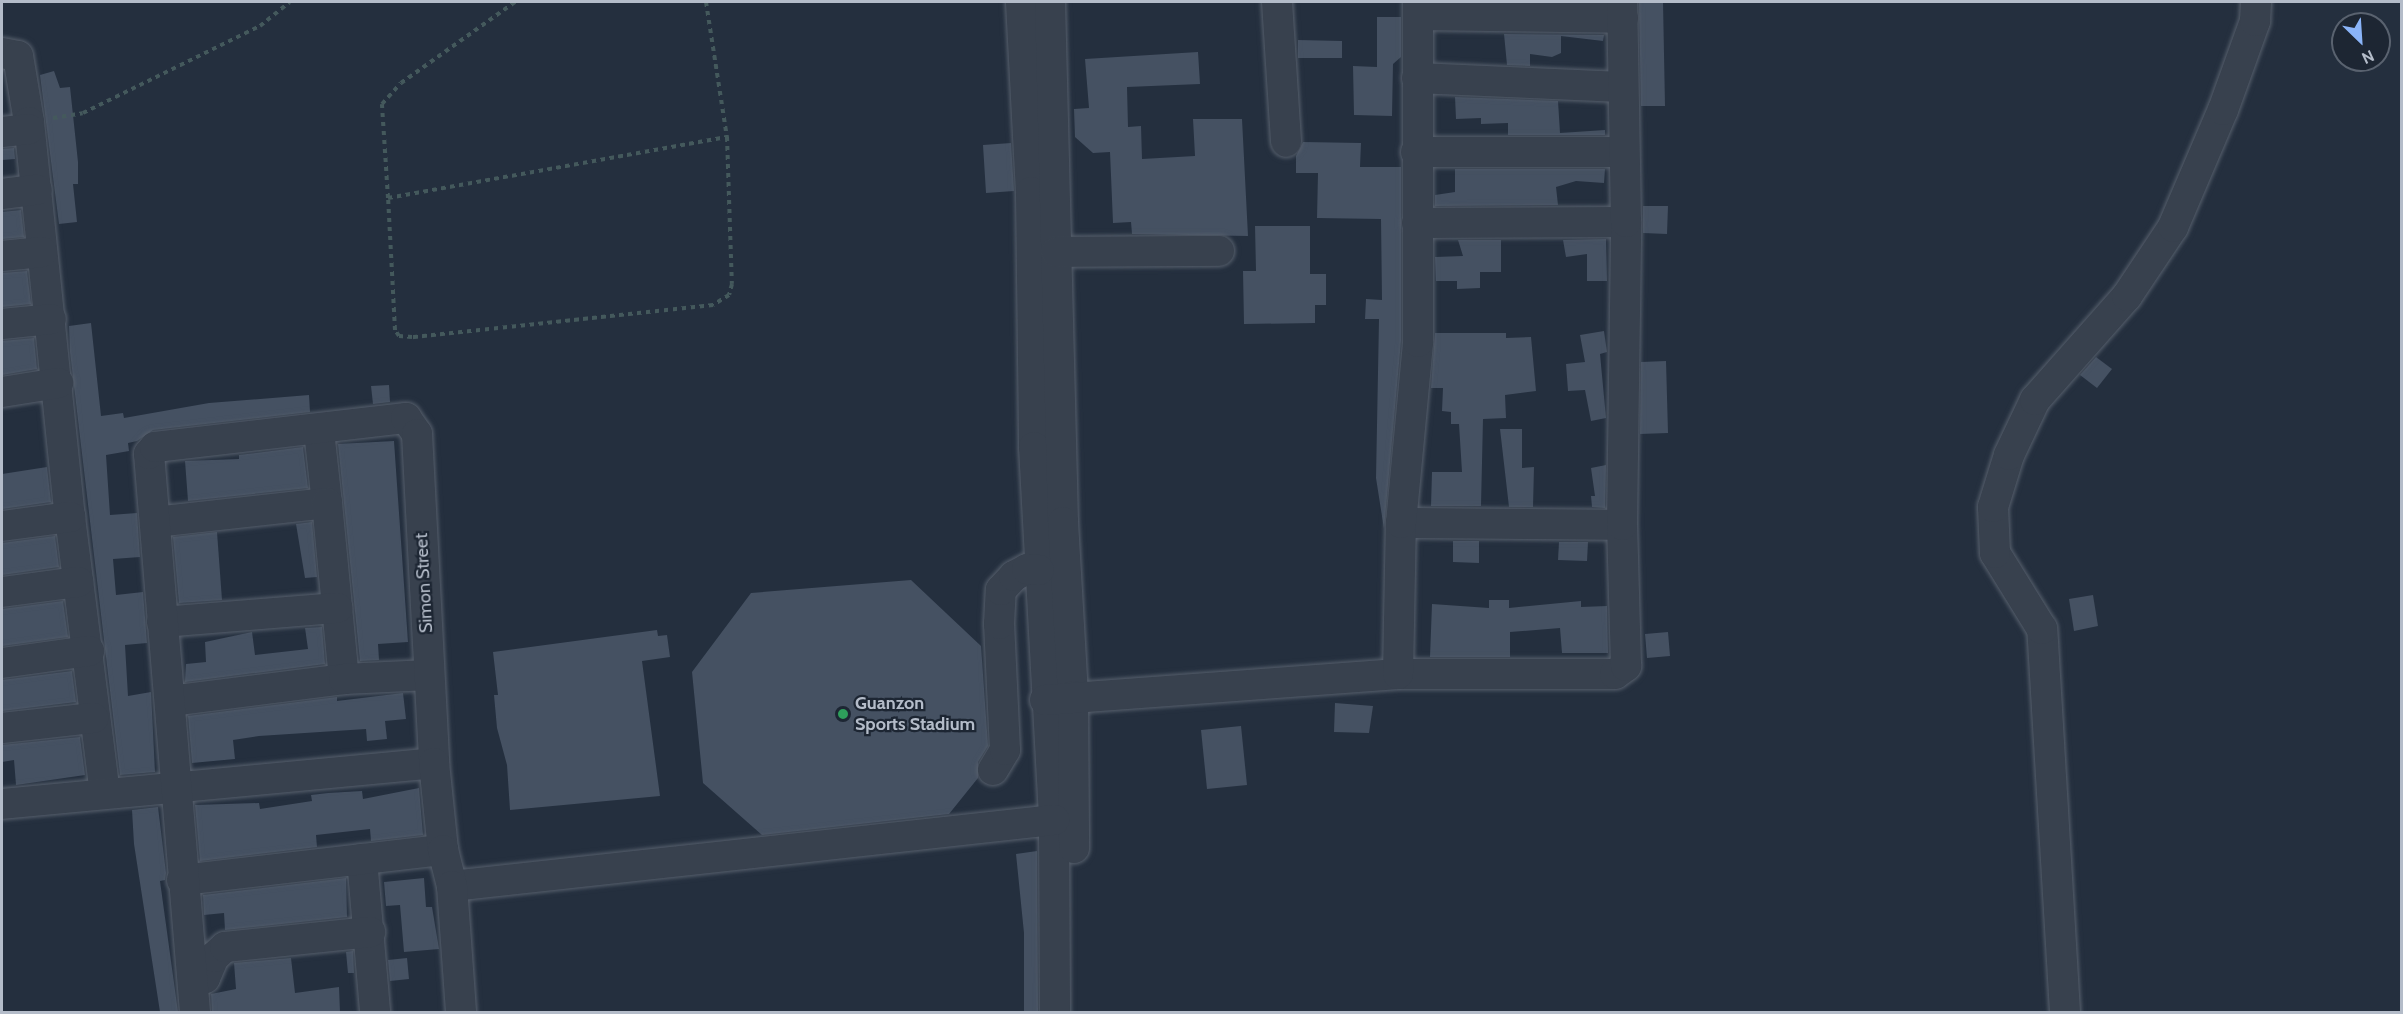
<!DOCTYPE html>
<html>
<head>
<meta charset="utf-8">
<style>
  body { margin:0 }
  #map { position:relative; width:2403px; height:1014px; overflow:hidden; background:#242f3e; font-family:Cabin,sans-serif }
  div>[style] { position:absolute }
  [style*='--x'] { left:calc(var(--x)*1px); top:calc(var(--y)*1px); width:calc(var(--w)*1px); rotate:calc(var(--a)*1deg) }
  .building>* { inset:0; background:#455162 }
  .path>* { height:4px; margin-top:-2px; transform-origin:0; background:repeating-linear-gradient(90deg,#44595c 0 4.5px,transparent 0 9px) }
  .roads { filter:drop-shadow(0 0 2px #565f6c) drop-shadow(0 0 2px #565f6c) }
  .minor>* { height:30px; margin:-15px; padding:0 15px; transform-origin:15px; border-radius:15px; background:#38414e }
  .dots>* { width:16px; height:16px; translate:-50% -50%; box-sizing:border-box; border:3px solid #1d2633; border-radius:50% }
  span { translate:-50% -50%; white-space:nowrap; text-align:center; line-height:1.15; -webkit-text-stroke:4.5px #1d2633; paint-order:stroke }
  .street-label { font-size:18px; color:#b4bcc9 }
  .poi-label { font-size:18px; color:#b4bcc9; font-weight:700 }
  .left { translate:0 -50%; text-align:left }
  .frame { position:absolute; inset:0; border:3px solid #b4bcc9; pointer-events:none }
  .north { position:absolute; left:2331px; top:12px; width:60px; height:60px; box-sizing:border-box; background:#1d2633; border:2px solid #59626f; border-radius:50%; rotate:155deg; font-size:16px; font-weight:700; line-height:24px; text-align:center; color:#b4bcc9 }
  .north::after { content:''; display:block; margin:auto; width:21px; height:27px; background:#8ab4f8; clip-path:polygon(50% 0,100% 100%,50% 72%,0 100%) }
</style>
</head>
<body>
<div id="map">
  <div class="building">
    <div style="clip-path:polygon(1639px 2px,1663px 2px,1665px 106px,1641px 106px)"></div>
    <div style="clip-path:polygon(1377px 17px,1401px 17px,1401px 57px,1393px 64px,1392px 116px,1354px 115px,1353px 66px,1377px 67px)"></div>
    <div style="clip-path:polygon(1504px 34px,1604px 35px,1603px 41px,1561px 36px,1561px 53px,1552px 57px,1530px 54px,1530px 66px,1507px 65px)"></div>
    <div style="clip-path:polygon(1298px 40px,1342px 41px,1342px 58px,1298px 58px)"></div>
    <div style="clip-path:polygon(1198px 52px,1200px 84px,1127px 87px,1128px 127px,1141px 126px,1142px 159px,1195px 156px,1193px 119px,1242px 119px,1248px 236px,1132px 234px,1131px 222px,1113px 223px,1110px 152px,1093px 153px,1075px 137px,1074px 109px,1089px 108px,1085px 59px)"></div>
    <div style="clip-path:polygon(54px 71px,60px 88px,70px 87px,78px 162px,78px 184px,73px 184px,77px 222px,59px 224px,40px 75px)"></div>
    <div style="clip-path:polygon(1455px 97px,1558px 101px,1560px 133px,1605px 130px,1605px 135px,1508px 135px,1508px 123px,1481px 124px,1481px 118px,1456px 119px)"></div>
    <div style="clip-path:polygon(1303px 142px,1361px 143px,1360px 167px,1401px 167px,1401px 341px,1384px 529px,1376px 478px,1379px 319px,1365px 319px,1366px 299px,1382px 300px,1381px 219px,1317px 218px,1318px 173px,1296px 173px,1296px 156px)"></div>
    <div style="clip-path:polygon(1011px 143px,1014px 191px,986px 193px,983px 145px)"></div>
    <div style="clip-path:polygon(14px 148px,15px 159px,2px 160px,2px 149px)"></div>
    <div style="clip-path:polygon(1455px 169px,1605px 169px,1604px 183px,1576px 181px,1556px 187px,1558px 205px,1435px 206px,1435px 195px,1455px 192px)"></div>
    <div style="clip-path:polygon(1643px 206px,1668px 206px,1667px 234px,1643px 233px)"></div>
    <div style="clip-path:polygon(21px 210px,24px 237px,2px 239px,2px 212px)"></div>
    <div style="clip-path:polygon(1255px 226px,1310px 226px,1310px 274px,1326px 274px,1326px 305px,1315px 305px,1315px 323px,1244px 324px,1243px 271px,1256px 271px)"></div>
    <div style="clip-path:polygon(1606px 239px,1607px 281px,1587px 281px,1587px 254px,1566px 257px,1563px 240px)"></div>
    <div style="clip-path:polygon(1458px 240px,1501px 240px,1501px 272px,1480px 272px,1480px 288px,1457px 289px,1457px 281px,1436px 281px,1435px 257px,1463px 256px)"></div>
    <div style="clip-path:polygon(27px 271px,31px 304px,2px 307px,2px 273px)"></div>
    <div style="clip-path:polygon(91px 323px,101px 416px,123px 413px,124px 418px,209px 403px,309px 395px,310px 412px,153px 430px,137px 441px,128px 443px,129px 451px,106px 455px,110px 515px,137px 513px,140px 557px,113px 559px,116px 595px,143px 592px,147px 643px,125px 645px,128px 696px,151px 692px,155px 772px,120px 775px,70px 352px,69px 326px)"></div>
    <div style="clip-path:polygon(1604px 331px,1607px 352px,1600px 354px,1606px 418px,1591px 421px,1585px 390px,1568px 391px,1566px 364px,1585px 362px,1580px 335px)"></div>
    <div style="clip-path:polygon(1435px 333px,1506px 333px,1506px 338px,1531px 337px,1536px 391px,1505px 395px,1506px 418px,1483px 419px,1481px 506px,1431px 506px,1432px 472px,1462px 472px,1459px 424px,1451px 424px,1451px 412px,1442px 411px,1443px 388px,1431px 388px)"></div>
    <div style="clip-path:polygon(34px 338px,37px 369px,2px 375px,2px 341px)"></div>
    <div style="clip-path:polygon(2096px 357px,2112px 369px,2097px 388px,2080px 375px)"></div>
    <div style="clip-path:polygon(1666px 361px,1668px 433px,1640px 434px,1641px 362px)"></div>
    <div style="clip-path:polygon(389px 385px,390px 402px,373px 404px,371px 386px)"></div>
    <div style="clip-path:polygon(1500px 429px,1522px 429px,1522px 468px,1534px 467px,1533px 507px,1509px 507px)"></div>
    <div style="clip-path:polygon(394px 441px,408px 642px,378px 644px,379px 660px,360px 661px,338px 444px)"></div>
    <div style="clip-path:polygon(303px 447px,308px 488px,188px 501px,185px 461px,239px 459px,239px 455px)"></div>
    <div style="clip-path:polygon(1606px 465px,1605px 508px,1592px 507px,1591px 496px,1595px 496px,1591px 468px)"></div>
    <div style="clip-path:polygon(47px 467px,51px 502px,2px 509px,2px 474px)"></div>
    <div style="clip-path:polygon(312px 522px,317px 577px,305px 578px,296px 524px)"></div>
    <div style="clip-path:polygon(217px 532px,222px 600px,179px 603px,173px 537px)"></div>
    <div style="clip-path:polygon(55px 536px,59px 567px,2px 575px,2px 543px)"></div>
    <div style="clip-path:polygon(1453px 541px,1479px 541px,1479px 563px,1453px 562px)"></div>
    <div style="clip-path:polygon(1559px 542px,1588px 542px,1587px 561px,1558px 560px)"></div>
    <div style="clip-path:polygon(911px 580px,981px 646px,988px 746px,978px 762px,978px 778px,949px 814px,762px 835px,703px 783px,692px 672px,751px 593px)"></div>
    <div style="clip-path:polygon(2093px 595px,2098px 626px,2074px 631px,2069px 599px)"></div>
    <div style="clip-path:polygon(1489px 600px,1509px 600px,1509px 608px,1581px 601px,1581px 607px,1607px 606px,1608px 653px,1562px 653px,1560px 628px,1510px 632px,1510px 657px,1430px 657px,1432px 604px,1489px 608px)"></div>
    <div style="clip-path:polygon(63px 601px,68px 637px,2px 646px,2px 609px)"></div>
    <div style="clip-path:polygon(322px 627px,325px 664px,185px 682px,186px 664px,206px 662px,205px 642px,252px 632px,255px 655px,308px 649px,305px 628px)"></div>
    <div style="clip-path:polygon(657px 630px,658px 636px,667px 635px,670px 657px,642px 661px,660px 796px,510px 810px,507px 765px,497px 728px,494px 695px,498px 695px,493px 652px)"></div>
    <div style="clip-path:polygon(1668px 632px,1670px 656px,1647px 658px,1645px 634px)"></div>
    <div style="clip-path:polygon(72px 671px,76px 702px,2px 711px,2px 680px)"></div>
    <div style="clip-path:polygon(403px 693px,406px 719px,385px 721px,387px 739px,367px 741px,366px 729px,259px 736px,233px 740px,235px 759px,192px 763px,188px 716px,337px 697px,337px 701px)"></div>
    <div style="clip-path:polygon(1335px 703px,1373px 706px,1369px 733px,1334px 732px)"></div>
    <div style="clip-path:polygon(1241px 726px,1247px 785px,1207px 789px,1201px 730px)"></div>
    <div style="clip-path:polygon(80px 737px,85px 775px,16px 785px,14px 760px,2px 762px,2px 745px)"></div>
    <div style="clip-path:polygon(419px 788px,423px 835px,371px 841px,370px 829px,316px 835px,317px 847px,200px 861px,195px 805px,259px 803px,260px 809px,312px 801px,311px 795px,328px 793px,362px 791px,363px 799px)"></div>
    <div style="clip-path:polygon(158px 807px,166px 873px,165px 880px,160px 881px,178px 1012px,160px 1012px,134px 844px,132px 810px)"></div>
    <div style="clip-path:polygon(1037px 851px,1038px 1012px,1024px 1012px,1024px 933px,1016px 854px)"></div>
    <div style="clip-path:polygon(346px 878px,347px 917px,225px 930px,224px 913px,204px 915px,203px 895px)"></div>
    <div style="clip-path:polygon(424px 878px,426px 907px,432px 907px,439px 949px,404px 952px,400px 905px,386px 906px,384px 882px)"></div>
    <div style="clip-path:polygon(353px 951px,354px 973px,348px 973px,346px 952px)"></div>
    <div style="clip-path:polygon(291px 958px,295px 993px,339px 987px,340px 1012px,212px 1012px,211px 994px,236px 989px,234px 963px)"></div>
    <div style="clip-path:polygon(407px 958px,409px 979px,390px 981px,388px 960px)"></div>
  </div>
  <div class="path">
    <div style="--x:706;--y:2;--w:137;--a:81.2"></div>
    <div style="--x:727;--y:137;--w:147;--a:88.1"></div>
    <div style="--x:732;--y:284;--w:11;--a:105"></div>
    <div style="--x:729;--y:295;--w:19;--a:148"></div>
    <div style="--x:713;--y:305;--w:303;--a:173.9"></div>
    <div style="--x:412;--y:337;--w:13;--a:-176"></div>
    <div style="--x:399;--y:336;--w:7;--a:-124"></div>
    <div style="--x:395;--y:330;--w:132;--a:-93"></div>
    <div style="--x:388;--y:198;--w:344;--a:-10.2"></div>
    <div style="--x:53;--y:118;--w:30;--a:-9"></div>
    <div style="--x:83;--y:113;--w:197;--a:-26.2"></div>
    <div style="--x:260;--y:26;--w:38;--a:-39"></div>
    <div style="--x:388;--y:198;--w:94;--a:-93.7"></div>
    <div style="--x:382;--y:104;--w:28;--a:-48"></div>
    <div style="--x:401;--y:83;--w:140;--a:-35.4"></div>
  </div>
  <div class="roads">
    <div class="minor">
      <div style="--x:1021;--y:2;--w:190;--a:87"></div>
      <div style="--x:1031;--y:192;--w:255;--a:89.3"></div>
      <div style="--x:1034;--y:447;--w:374;--a:86.9"></div>
      <div style="--x:1054;--y:820;--w:192;--a:89.7"></div>
      <div style="--x:1050;--y:2;--w:520;--a:88.57"></div>
      <div style="--x:1063;--y:522;--w:174;--a:86.7"></div>
      <div style="--x:1073;--y:696;--w:152;--a:89.6"></div>
      <div style="--x:1277;--y:2;--w:140;--a:86.3"></div>
      <div style="--x:1418;--y:15;--w:205;--a:0.8"></div>
      <div style="--x:2;--y:53;--w:16;--a:11"></div>
      <div style="--x:18;--y:56;--w:67;--a:80.5"></div>
      <div style="--x:29;--y:122;--w:397;--a:84.1"></div>
      <div style="--x:70;--y:517;--w:278;--a:82.8"></div>
      <div style="--x:1417;--y:78;--w:205;--a:2.5"></div>
      <div style="--x:2;--y:132;--w:27;--a:-6"></div>
      <div style="--x:1416;--y:152;--w:208;--a:0"></div>
      <div style="--x:2;--y:194;--w:35;--a:-7"></div>
      <div style="--x:1417;--y:223;--w:209;--a:-0.3"></div>
      <div style="--x:1056;--y:252;--w:163;--a:-0.4"></div>
      <div style="--x:2;--y:256;--w:40;--a:-5.7"></div>
      <div style="--x:2;--y:324;--w:49;--a:-5.8"></div>
      <div style="--x:2;--y:392;--w:57;--a:-9.1"></div>
      <div style="--x:319;--y:431;--w:72;--a:83.7"></div>
      <div style="--x:155;--y:522;--w:173;--a:-6.3"></div>
      <div style="--x:327;--y:503;--w:177;--a:84.5"></div>
      <div style="--x:1401;--y:523;--w:221;--a:0.5"></div>
      <div style="--x:2;--y:526;--w:69;--a:-7.5"></div>
      <div style="--x:2;--y:592;--w:77;--a:-7.5"></div>
      <div style="--x:162;--y:622;--w:176;--a:-4.6"></div>
      <div style="--x:2;--y:663;--w:88;--a:-7.9"></div>
      <div style="--x:1398;--y:674;--w:217;--a:0"></div>
      <div style="--x:1615;--y:674;--w:14;--a:-36"></div>
      <div style="--x:1626;--y:666;--w:141;--a:-91.6"></div>
      <div style="--x:1622;--y:525;--w:303;--a:-89.2"></div>
      <div style="--x:1626;--y:222;--w:220;--a:-91"></div>
      <div style="--x:1045;--y:700;--w:354;--a:-4.2"></div>
      <div style="--x:1398;--y:674;--w:151;--a:-88.9"></div>
      <div style="--x:1401;--y:523;--w:182;--a:-84.6"></div>
      <div style="--x:1418;--y:342;--w:340;--a:-90"></div>
      <div style="--x:170;--y:701;--w:175;--a:-7.2"></div>
      <div style="--x:344;--y:679;--w:85;--a:-2.7"></div>
      <div style="--x:2;--y:728;--w:92;--a:-6.3"></div>
      <div style="--x:993;--y:770;--w:23;--a:-59"></div>
      <div style="--x:1005;--y:750;--w:126;--a:-92.7"></div>
      <div style="--x:999;--y:624;--w:34;--a:-87"></div>
      <div style="--x:1001;--y:590;--w:19;--a:-47"></div>
      <div style="--x:1014;--y:576;--w:15;--a:-28"></div>
      <div style="--x:1027;--y:569;--w:12;--a:5"></div>
      <div style="--x:2;--y:804;--w:434;--a:-5.4"></div>
      <div style="--x:362;--y:859;--w:154;--a:85.1"></div>
      <div style="--x:182;--y:880;--w:263;--a:-6.6"></div>
      <div style="--x:452;--y:886;--w:606;--a:-6.26"></div>
      <div style="--x:193;--y:980;--w:12;--a:-9"></div>
      <div style="--x:205;--y:978;--w:23;--a:-67"></div>
      <div style="--x:214;--y:957;--w:15;--a:-42"></div>
      <div style="--x:225;--y:947;--w:146;--a:-5.9"></div>
      <div style="--x:195;--y:1012;--w:560;--a:-94.71"></div>
      <div style="--x:149;--y:454;--w:9;--a:-49"></div>
      <div style="--x:155;--y:447;--w:253;--a:-6.6"></div>
      <div style="--x:406;--y:418;--w:19;--a:55"></div>
      <div style="--x:417;--y:434;--w:329;--a:87"></div>
      <div style="--x:434;--y:763;--w:87;--a:84.1"></div>
      <div style="--x:443;--y:850;--w:37;--a:76"></div>
      <div style="--x:452;--y:886;--w:126;--a:85.9"></div>
      <div style="--x:2065;--y:1012;--w:384;--a:-93.4"></div>
      <div style="--x:2042;--y:629;--w:89;--a:-121.7"></div>
      <div style="--x:1995;--y:553;--w:46;--a:-92.5"></div>
      <div style="--x:1993;--y:507;--w:54;--a:-72.9"></div>
      <div style="--x:2009;--y:455;--w:61;--a:-64.7"></div>
      <div style="--x:2035;--y:400;--w:139;--a:-48.5"></div>
      <div style="--x:2127;--y:296;--w:83;--a:-56.3"></div>
      <div style="--x:2173;--y:227;--w:127;--a:-66.9"></div>
      <div style="--x:2223;--y:110;--w:95;--a:-70.2"></div>
      <div style="--x:2255;--y:21;--w:19;--a:-87"></div>
    </div>
  </div>
  <div class="dots">
    <div style="left:843px;top:714px;background:#2e9e5b"></div>
  </div>
  <div class="street-label">
    <span style="left:424px;top:583px;rotate:-93deg">Simon Street</span>
  </div>
  <div class="poi-label">
    <span class="left" style="left:855px;top:714px">Guanzon<br>Sports Stadium</span>
  </div>
  <div class="frame"></div>
  <div class="north">N</div>
</div>
</body>
</html>
